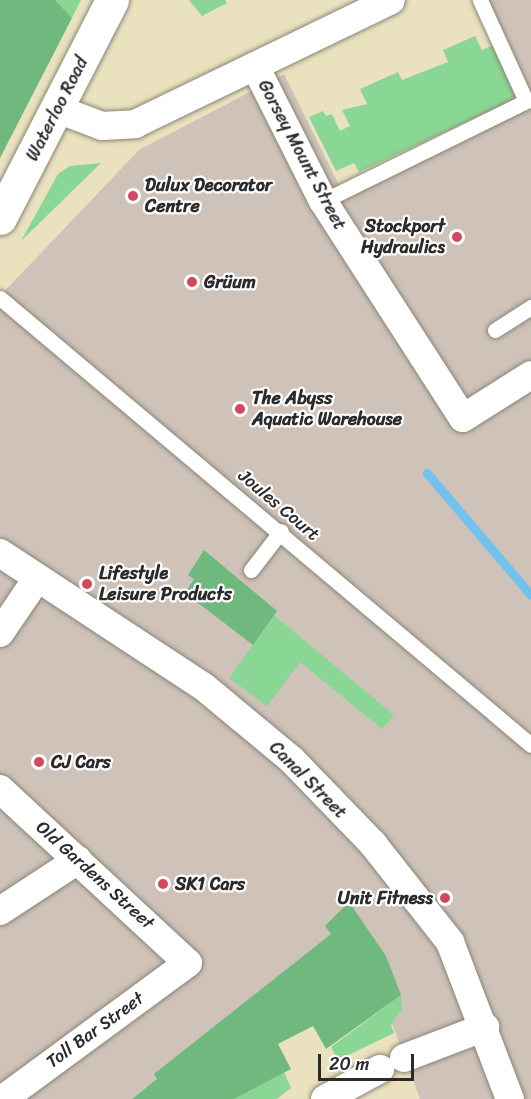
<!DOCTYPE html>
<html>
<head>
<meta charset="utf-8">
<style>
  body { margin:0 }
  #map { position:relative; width:531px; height:1099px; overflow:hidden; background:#eae1bf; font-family:Sriracha,sans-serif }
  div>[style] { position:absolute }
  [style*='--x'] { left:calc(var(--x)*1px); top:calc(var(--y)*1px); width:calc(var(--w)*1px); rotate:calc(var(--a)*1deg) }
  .industrial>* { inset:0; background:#cec2b9 }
  .green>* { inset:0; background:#8ad795 }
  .forest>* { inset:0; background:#6fb87e }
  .stream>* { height:9px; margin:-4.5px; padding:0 4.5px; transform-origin:4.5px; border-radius:4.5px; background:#73c2ee }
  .roads { filter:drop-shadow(0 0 2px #8a8675) drop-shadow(0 0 2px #8a8675) }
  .service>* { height:15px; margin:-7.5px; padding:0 7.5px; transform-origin:7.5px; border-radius:7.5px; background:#fff }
  .minor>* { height:28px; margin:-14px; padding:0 14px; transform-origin:14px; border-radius:14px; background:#fff }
  .secondary>* { height:33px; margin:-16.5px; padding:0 16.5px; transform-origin:16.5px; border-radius:16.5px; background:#fff }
  .dots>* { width:16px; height:16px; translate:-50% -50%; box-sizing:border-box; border:3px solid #fff; border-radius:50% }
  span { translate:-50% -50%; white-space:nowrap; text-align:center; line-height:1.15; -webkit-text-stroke:4.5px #fff; paint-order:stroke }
  .street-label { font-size:18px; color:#2b2b2b }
  .poi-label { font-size:18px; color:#2b2b2b; font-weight:700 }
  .left { translate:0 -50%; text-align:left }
  .right { translate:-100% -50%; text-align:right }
  .scale { position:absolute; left:318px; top:1054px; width:96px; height:27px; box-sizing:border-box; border:3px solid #2b2b2b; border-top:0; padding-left:8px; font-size:18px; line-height:21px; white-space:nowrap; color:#2b2b2b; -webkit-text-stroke:4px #fff; paint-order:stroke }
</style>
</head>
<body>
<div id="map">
  <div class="industrial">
    <div style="clip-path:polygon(485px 0,531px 0,531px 97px)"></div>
    <div style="clip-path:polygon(284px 74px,338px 183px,348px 193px,531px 105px,531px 1099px,420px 1099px,356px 926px,132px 1099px,0 1099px,0 296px,139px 150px)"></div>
  </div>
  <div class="green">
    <div style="clip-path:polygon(55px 0,81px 0,72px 18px)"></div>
    <div style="clip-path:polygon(189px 0,225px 0,227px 3px,202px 16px)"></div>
    <div style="clip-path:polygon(475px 36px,482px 50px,494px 45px,519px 97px,359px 172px,354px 163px,336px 171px,309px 117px,323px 111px,326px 116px,332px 114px,340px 131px,350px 126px,342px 110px,367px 104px,360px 89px,398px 72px,402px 80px,448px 62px,443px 50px)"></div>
    <div style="clip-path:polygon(101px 163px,21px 241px,58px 174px,70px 166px)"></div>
    <div style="clip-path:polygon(274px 615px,394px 715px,382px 729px,300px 662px,267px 706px,229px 678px)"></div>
    <div style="clip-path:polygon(401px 995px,402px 1009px,391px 1025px,394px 1033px,338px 1060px,331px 1047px)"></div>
    <div style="clip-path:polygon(284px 1072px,291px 1088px,277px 1099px,234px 1099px)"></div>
  </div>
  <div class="forest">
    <div style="clip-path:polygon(0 0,55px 0,72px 18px,0 158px)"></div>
    <div style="clip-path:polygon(204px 550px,277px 611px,253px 645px,185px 593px,194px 579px,188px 575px)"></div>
    <div style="clip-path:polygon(349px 902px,386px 956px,401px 995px,326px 1049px,313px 1026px,278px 1044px,291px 1069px,234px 1099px,132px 1099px,157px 1079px,154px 1074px,331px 934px,325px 926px)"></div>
  </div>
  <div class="stream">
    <div style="--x:427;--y:473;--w:160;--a:49.6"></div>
  </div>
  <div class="roads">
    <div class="service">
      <div style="--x:323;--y:201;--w:226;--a:-26.2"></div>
      <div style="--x:526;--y:101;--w:111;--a:-114.5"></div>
      <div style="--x:0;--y:298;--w:694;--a:40.09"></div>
      <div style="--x:495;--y:330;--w:43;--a:-32.6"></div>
      <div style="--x:251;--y:570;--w:49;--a:-52.4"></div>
    </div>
    <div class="minor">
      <div style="--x:255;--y:66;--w:151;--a:63.3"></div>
      <div style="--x:323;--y:201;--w:258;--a:57.2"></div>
      <div style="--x:463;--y:418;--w:80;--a:-32.3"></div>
      <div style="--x:57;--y:109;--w:48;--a:20.7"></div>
      <div style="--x:102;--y:126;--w:33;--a:-3"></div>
      <div style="--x:135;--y:124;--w:284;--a:-25.8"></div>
      <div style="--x:0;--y:553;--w:244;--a:33.3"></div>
      <div style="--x:204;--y:687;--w:114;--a:39.7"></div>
      <div style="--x:292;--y:760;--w:117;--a:46"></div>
      <div style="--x:373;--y:844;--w:125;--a:51.8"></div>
      <div style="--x:450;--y:942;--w:168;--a:69.1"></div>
      <div style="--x:0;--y:633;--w:64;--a:-55.8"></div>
      <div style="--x:0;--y:789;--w:256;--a:42.8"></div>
      <div style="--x:188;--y:963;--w:230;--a:143.7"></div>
      <div style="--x:0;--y:911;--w:93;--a:-33.2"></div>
      <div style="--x:404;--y:1058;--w:87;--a:-20.9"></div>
      <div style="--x:325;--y:1099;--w:63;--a:-28.6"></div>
    </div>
    <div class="secondary">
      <div style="--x:0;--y:218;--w:245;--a:-62.8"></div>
    </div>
  </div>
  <div class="dots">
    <div style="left:133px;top:196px;background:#d1495b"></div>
    <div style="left:457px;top:237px;background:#d1495b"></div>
    <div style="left:192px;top:282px;background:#d1495b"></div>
    <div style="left:240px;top:409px;background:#d1495b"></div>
    <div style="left:87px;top:584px;background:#d1495b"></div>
    <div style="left:39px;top:762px;background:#d1495b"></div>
    <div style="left:163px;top:884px;background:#d1495b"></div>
    <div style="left:445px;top:898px;background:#d1495b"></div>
  </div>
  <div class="street-label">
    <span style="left:57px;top:109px;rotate:-63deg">Waterloo Road</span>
    <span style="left:302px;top:155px;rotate:62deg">Gorsey Mount Street</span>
    <span style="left:279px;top:505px;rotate:40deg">Joules Court</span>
    <span style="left:308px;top:780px;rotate:45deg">Canal Street</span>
    <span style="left:95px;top:875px;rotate:42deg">Old Gardens Street</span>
    <span style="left:95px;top:1030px;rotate:-36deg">Toll Bar Street</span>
  </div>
  <div class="poi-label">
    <span class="left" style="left:145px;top:196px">Dulux Decorator<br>Centre</span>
    <span class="right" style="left:445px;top:237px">Stockport<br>Hydraulics</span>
    <span class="left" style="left:204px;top:282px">Grüum</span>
    <span class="left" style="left:252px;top:409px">The Abyss<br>Aquatic Warehouse</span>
    <span class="left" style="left:99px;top:584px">Lifestyle<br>Leisure Products</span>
    <span class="left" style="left:51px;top:762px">CJ Cars</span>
    <span class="left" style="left:175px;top:884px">SK1 Cars</span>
    <span class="right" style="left:433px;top:898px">Unit Fitness</span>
  </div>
  <div class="scale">20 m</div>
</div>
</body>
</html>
